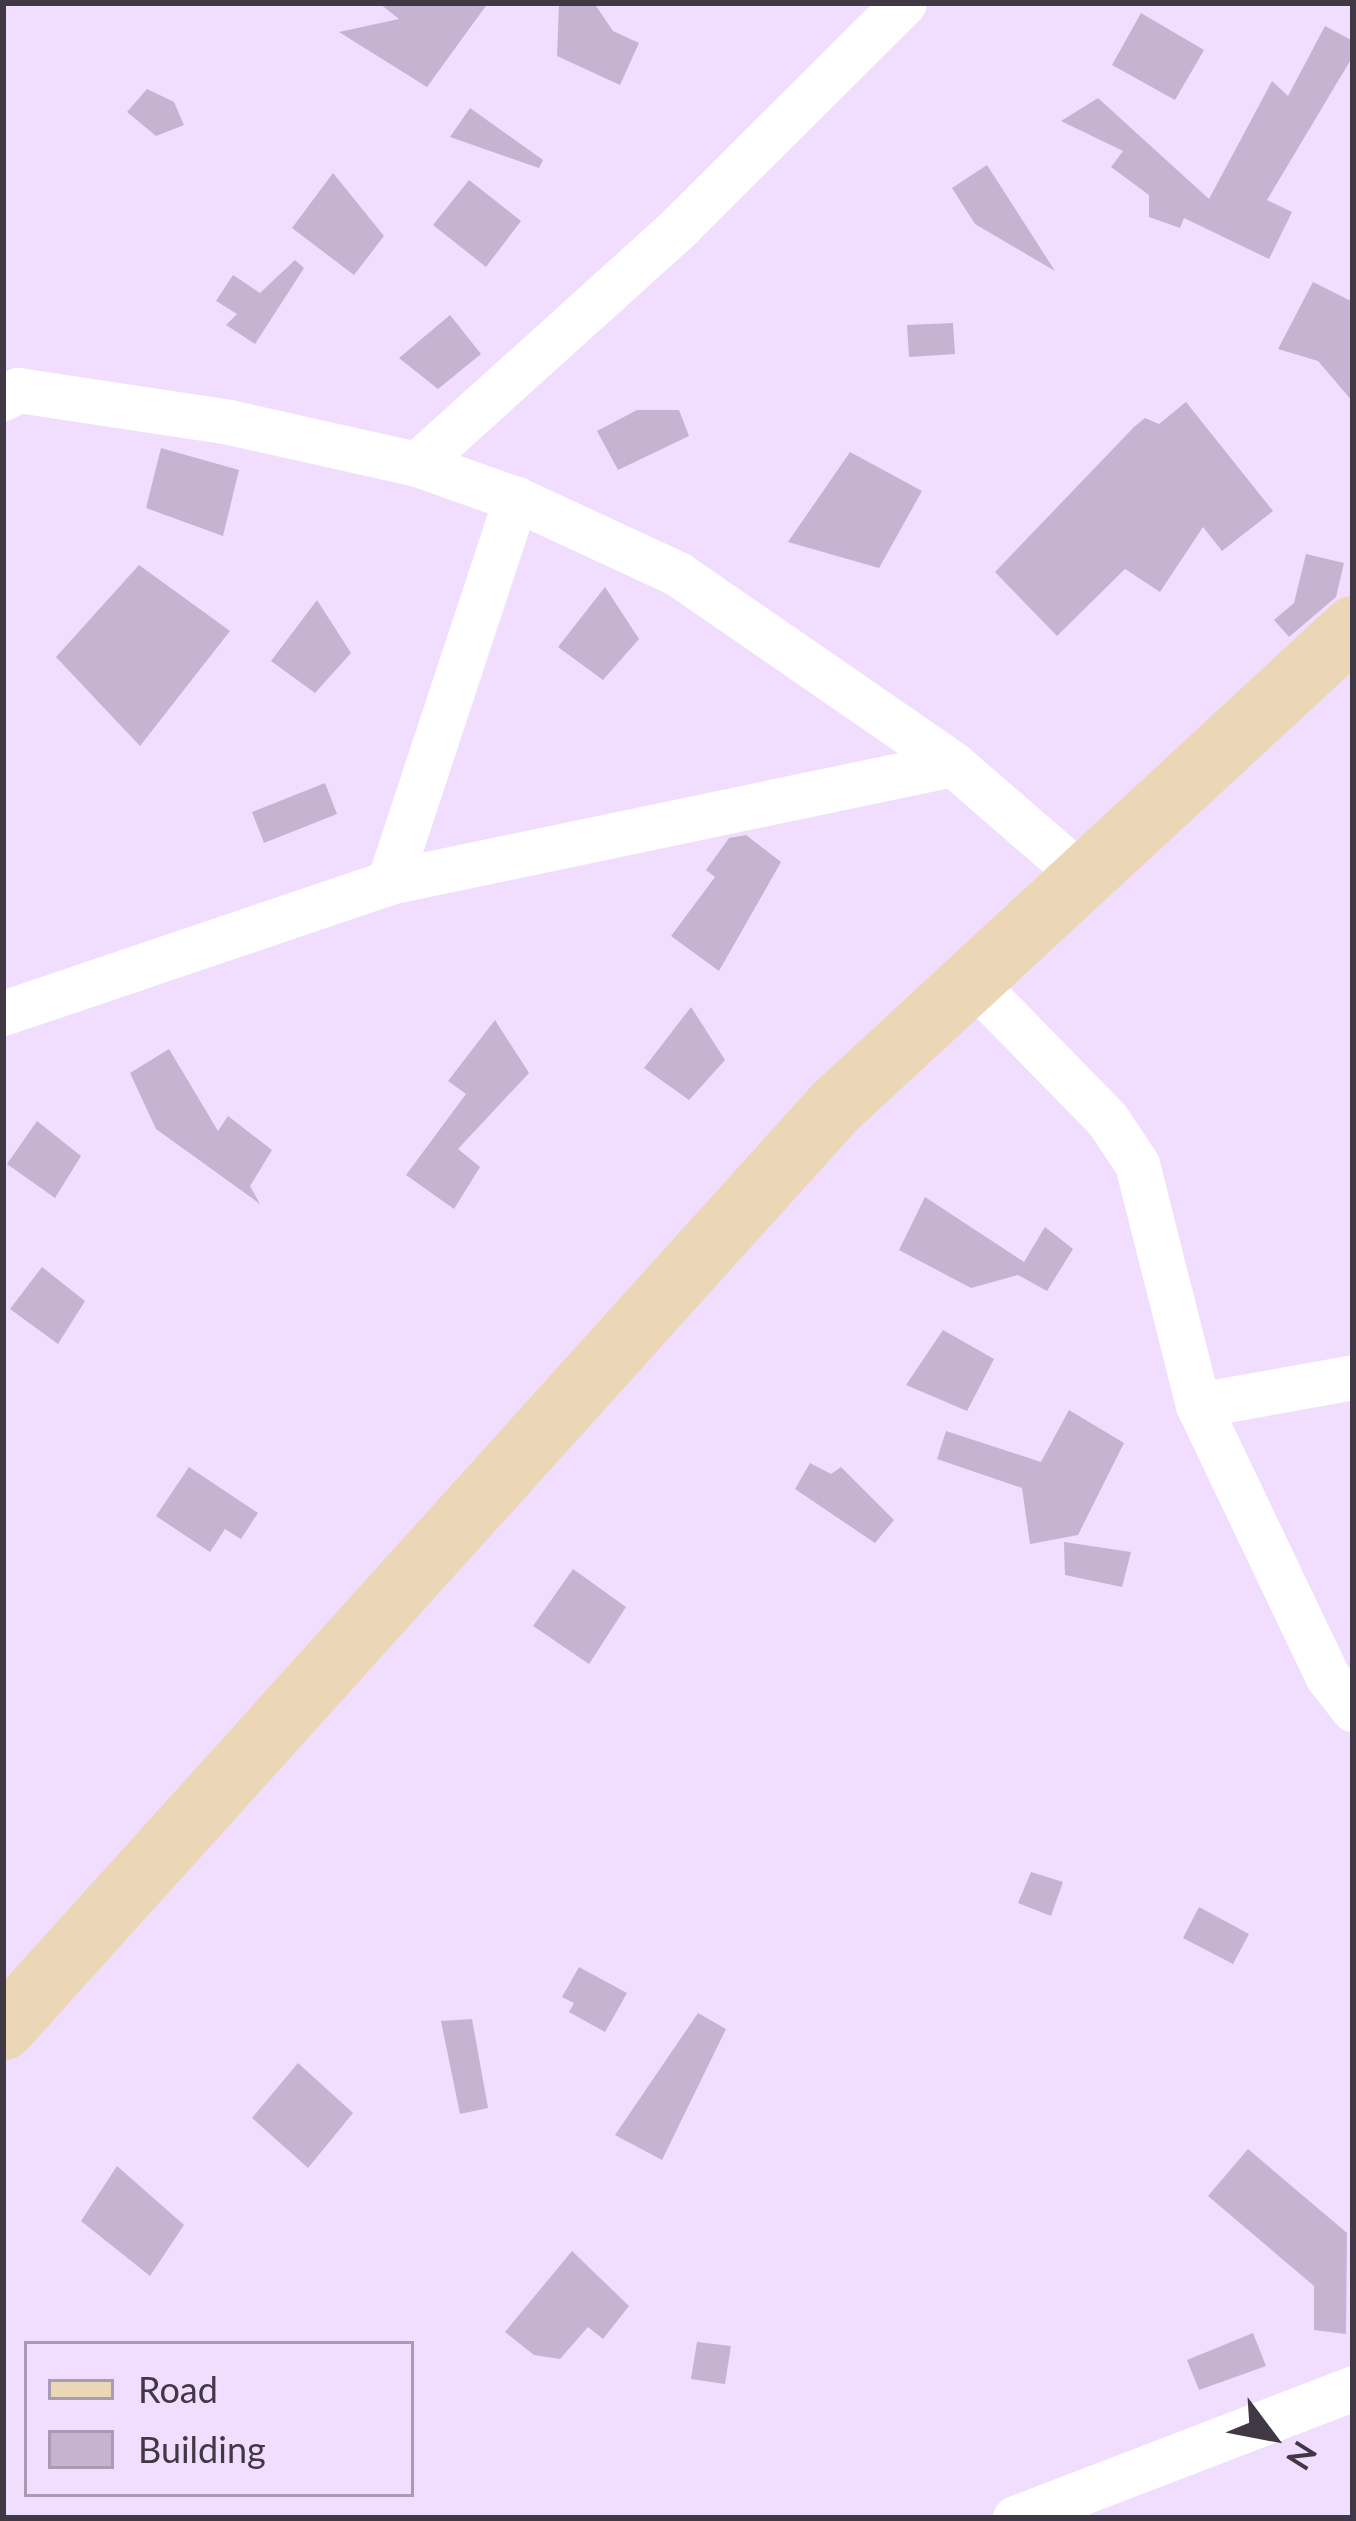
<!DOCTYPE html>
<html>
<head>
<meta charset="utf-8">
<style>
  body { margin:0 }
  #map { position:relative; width:1356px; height:2521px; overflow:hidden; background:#f1ddfe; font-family:Lato,sans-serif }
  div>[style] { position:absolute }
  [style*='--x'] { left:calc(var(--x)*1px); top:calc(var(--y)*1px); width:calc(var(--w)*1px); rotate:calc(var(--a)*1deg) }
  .building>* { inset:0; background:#c6b3d2 }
  .street>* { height:45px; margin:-22.5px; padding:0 22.5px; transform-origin:22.5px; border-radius:22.5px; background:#fff }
  .secondary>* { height:63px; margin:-31.5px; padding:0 31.5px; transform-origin:31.5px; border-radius:31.5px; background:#ebd7b5 }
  span { translate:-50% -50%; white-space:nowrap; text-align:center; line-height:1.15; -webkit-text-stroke:9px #f1ddfe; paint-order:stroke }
  .frame { position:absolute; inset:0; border:6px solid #403845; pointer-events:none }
  .legend { position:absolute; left:24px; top:2341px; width:390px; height:156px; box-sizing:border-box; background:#f1ddfe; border:3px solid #aa9bb4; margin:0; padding:15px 21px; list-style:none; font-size:36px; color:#403845 }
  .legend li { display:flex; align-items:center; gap:24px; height:60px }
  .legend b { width:60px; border:3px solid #aa9bb4 }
  .north { position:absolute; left:1212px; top:2377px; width:120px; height:120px; -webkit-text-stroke:9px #f1ddfe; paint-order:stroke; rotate:122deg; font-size:33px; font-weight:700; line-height:48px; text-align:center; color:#403845 }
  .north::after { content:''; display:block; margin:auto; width:42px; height:54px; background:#403845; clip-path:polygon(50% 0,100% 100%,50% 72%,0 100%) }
</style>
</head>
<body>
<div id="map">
  <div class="building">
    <div style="clip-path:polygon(379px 3px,488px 3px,427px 87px,339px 32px,399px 19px)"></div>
    <div style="clip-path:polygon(559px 3px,594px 3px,613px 31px,639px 43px,620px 85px,557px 56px)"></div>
    <div style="clip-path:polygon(1141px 13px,1204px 50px,1175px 100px,1112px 65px)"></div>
    <div style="clip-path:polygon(1325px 26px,1353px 41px,1353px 56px,1267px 200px,1292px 212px,1269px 259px,1184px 218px,1180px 228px,1149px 217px,1149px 195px,1111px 167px,1123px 151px,1061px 121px,1098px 98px,1209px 199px,1272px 81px,1288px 96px)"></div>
    <div style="clip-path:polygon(147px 89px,174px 102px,184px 125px,156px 136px,127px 112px)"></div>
    <div style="clip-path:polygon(470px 108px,543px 160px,539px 168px,450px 137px)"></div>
    <div style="clip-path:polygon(987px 165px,1055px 271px,975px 224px,952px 188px)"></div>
    <div style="clip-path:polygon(333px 173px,384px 236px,354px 275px,292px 228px)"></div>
    <div style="clip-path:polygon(469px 180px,521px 221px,486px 267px,433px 225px)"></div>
    <div style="clip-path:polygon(295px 260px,304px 268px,255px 344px,226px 325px,237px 314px,216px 301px,233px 275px,260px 293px)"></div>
    <div style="clip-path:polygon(1313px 282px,1353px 302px,1353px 402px,1318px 361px,1278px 349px)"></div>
    <div style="clip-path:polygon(450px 315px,481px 354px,438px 389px,399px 358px)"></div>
    <div style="clip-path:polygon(953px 323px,955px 354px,909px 357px,907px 325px)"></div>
    <div style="clip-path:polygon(1186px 402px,1273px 511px,1222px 551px,1203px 527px,1160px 592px,1125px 569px,1057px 636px,995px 572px,1134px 427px,1145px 418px,1159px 424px)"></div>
    <div style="clip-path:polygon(637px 410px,679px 410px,689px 436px,618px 470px,597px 431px)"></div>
    <div style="clip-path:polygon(161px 448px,239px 470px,223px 536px,146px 508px)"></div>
    <div style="clip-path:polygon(850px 452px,922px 491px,879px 568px,788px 542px)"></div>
    <div style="clip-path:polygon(1306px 554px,1344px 563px,1336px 597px,1289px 637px,1274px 620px,1294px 603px)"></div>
    <div style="clip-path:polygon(139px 565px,230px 631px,140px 746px,56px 657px)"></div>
    <div style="clip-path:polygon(605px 587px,639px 639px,603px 680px,558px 647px)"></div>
    <div style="clip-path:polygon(317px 600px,351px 653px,315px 693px,271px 661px)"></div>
    <div style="clip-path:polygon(325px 783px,337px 814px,264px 843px,252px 812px)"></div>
    <div style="clip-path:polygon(746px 835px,781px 862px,719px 971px,671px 936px,715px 877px,706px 870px,729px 838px)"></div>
    <div style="clip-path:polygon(691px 1007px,725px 1060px,689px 1100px,644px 1068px)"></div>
    <div style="clip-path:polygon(495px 1020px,529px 1073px,458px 1149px,480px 1167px,454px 1209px,406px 1175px,466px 1094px,448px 1081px)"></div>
    <div style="clip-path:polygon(169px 1049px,218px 1131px,228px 1116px,272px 1150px,250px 1186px,260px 1204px,156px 1129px,130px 1073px)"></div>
    <div style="clip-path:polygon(37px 1121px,81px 1156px,55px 1198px,7px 1164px)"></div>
    <div style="clip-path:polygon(925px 1197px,1024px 1262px,1045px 1227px,1073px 1249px,1047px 1291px,1018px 1275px,971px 1288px,899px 1250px)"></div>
    <div style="clip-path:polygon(42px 1267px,85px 1301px,58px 1344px,10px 1309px)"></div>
    <div style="clip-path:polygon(943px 1330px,994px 1359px,967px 1411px,906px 1385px)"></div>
    <div style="clip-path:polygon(1069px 1410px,1124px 1443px,1078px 1535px,1030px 1544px,1022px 1488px,937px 1459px,946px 1431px,1041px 1462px)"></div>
    <div style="clip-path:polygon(810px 1463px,831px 1474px,841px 1467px,894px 1520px,875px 1543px,795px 1489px)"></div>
    <div style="clip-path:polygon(189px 1467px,258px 1513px,241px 1539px,225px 1529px,210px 1552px,156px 1516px)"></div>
    <div style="clip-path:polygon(1064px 1542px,1131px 1552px,1122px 1587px,1065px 1575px)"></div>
    <div style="clip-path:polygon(573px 1569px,626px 1607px,589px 1664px,533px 1626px)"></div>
    <div style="clip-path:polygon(1031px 1872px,1063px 1882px,1051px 1916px,1018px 1903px)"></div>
    <div style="clip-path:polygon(1199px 1907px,1249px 1934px,1233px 1964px,1183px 1938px)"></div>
    <div style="clip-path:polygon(579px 1967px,627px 1993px,605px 2032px,569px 2012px,574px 2003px,562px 1997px)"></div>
    <div style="clip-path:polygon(698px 2013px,726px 2029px,662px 2160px,615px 2135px)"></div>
    <div style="clip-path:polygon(472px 2019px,488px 2108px,460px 2114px,441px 2021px)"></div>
    <div style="clip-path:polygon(298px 2063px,353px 2113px,308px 2168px,252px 2118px)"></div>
    <div style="clip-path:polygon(1248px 2149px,1347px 2233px,1346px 2334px,1314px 2330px,1314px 2286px,1208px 2196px)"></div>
    <div style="clip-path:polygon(117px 2166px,184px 2225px,150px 2276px,81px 2221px)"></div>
    <div style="clip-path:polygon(572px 2251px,629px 2306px,603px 2339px,588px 2327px,560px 2359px,534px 2355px,505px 2332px)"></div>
    <div style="clip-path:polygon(1253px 2333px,1266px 2366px,1199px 2390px,1187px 2360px)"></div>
    <div style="clip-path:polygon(697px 2342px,731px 2346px,725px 2384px,691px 2379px)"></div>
  </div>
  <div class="street">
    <div style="--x:3;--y:398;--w:17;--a:-28"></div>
    <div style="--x:18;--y:390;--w:213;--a:8.6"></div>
    <div style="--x:229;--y:422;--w:193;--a:12.6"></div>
    <div style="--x:417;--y:464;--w:105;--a:19.5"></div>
    <div style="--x:516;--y:499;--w:179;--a:24.8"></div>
    <div style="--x:678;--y:574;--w:334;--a:34.6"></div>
    <div style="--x:953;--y:764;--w:168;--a:40.9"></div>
    <div style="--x:417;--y:464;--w:355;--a:-42.1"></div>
    <div style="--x:680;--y:226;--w:316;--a:-44.9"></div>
    <div style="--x:389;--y:882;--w:404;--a:-71.7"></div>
    <div style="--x:967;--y:976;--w:200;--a:45.6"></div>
    <div style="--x:1107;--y:1119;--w:54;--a:56.3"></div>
    <div style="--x:1137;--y:1164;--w:249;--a:75.8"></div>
    <div style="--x:1198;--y:1405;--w:301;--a:64.5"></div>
    <div style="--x:1328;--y:1677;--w:41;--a:52"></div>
    <div style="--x:3;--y:1013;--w:408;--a:-18.7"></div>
    <div style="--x:389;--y:882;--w:576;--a:-11.82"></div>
    <div style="--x:1198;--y:1405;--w:158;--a:-10.2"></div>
    <div style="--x:1015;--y:2518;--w:362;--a:-21"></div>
  </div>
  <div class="secondary">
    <div style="--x:3;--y:2028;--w:1242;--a:-47.94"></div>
    <div style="--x:835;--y:1106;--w:706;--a:-42.76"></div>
  </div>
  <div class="frame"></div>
  <ul class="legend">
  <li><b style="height:15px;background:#ebd7b5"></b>Road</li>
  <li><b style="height:33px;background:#c6b3d2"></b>Building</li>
  </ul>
  <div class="north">N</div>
</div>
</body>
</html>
